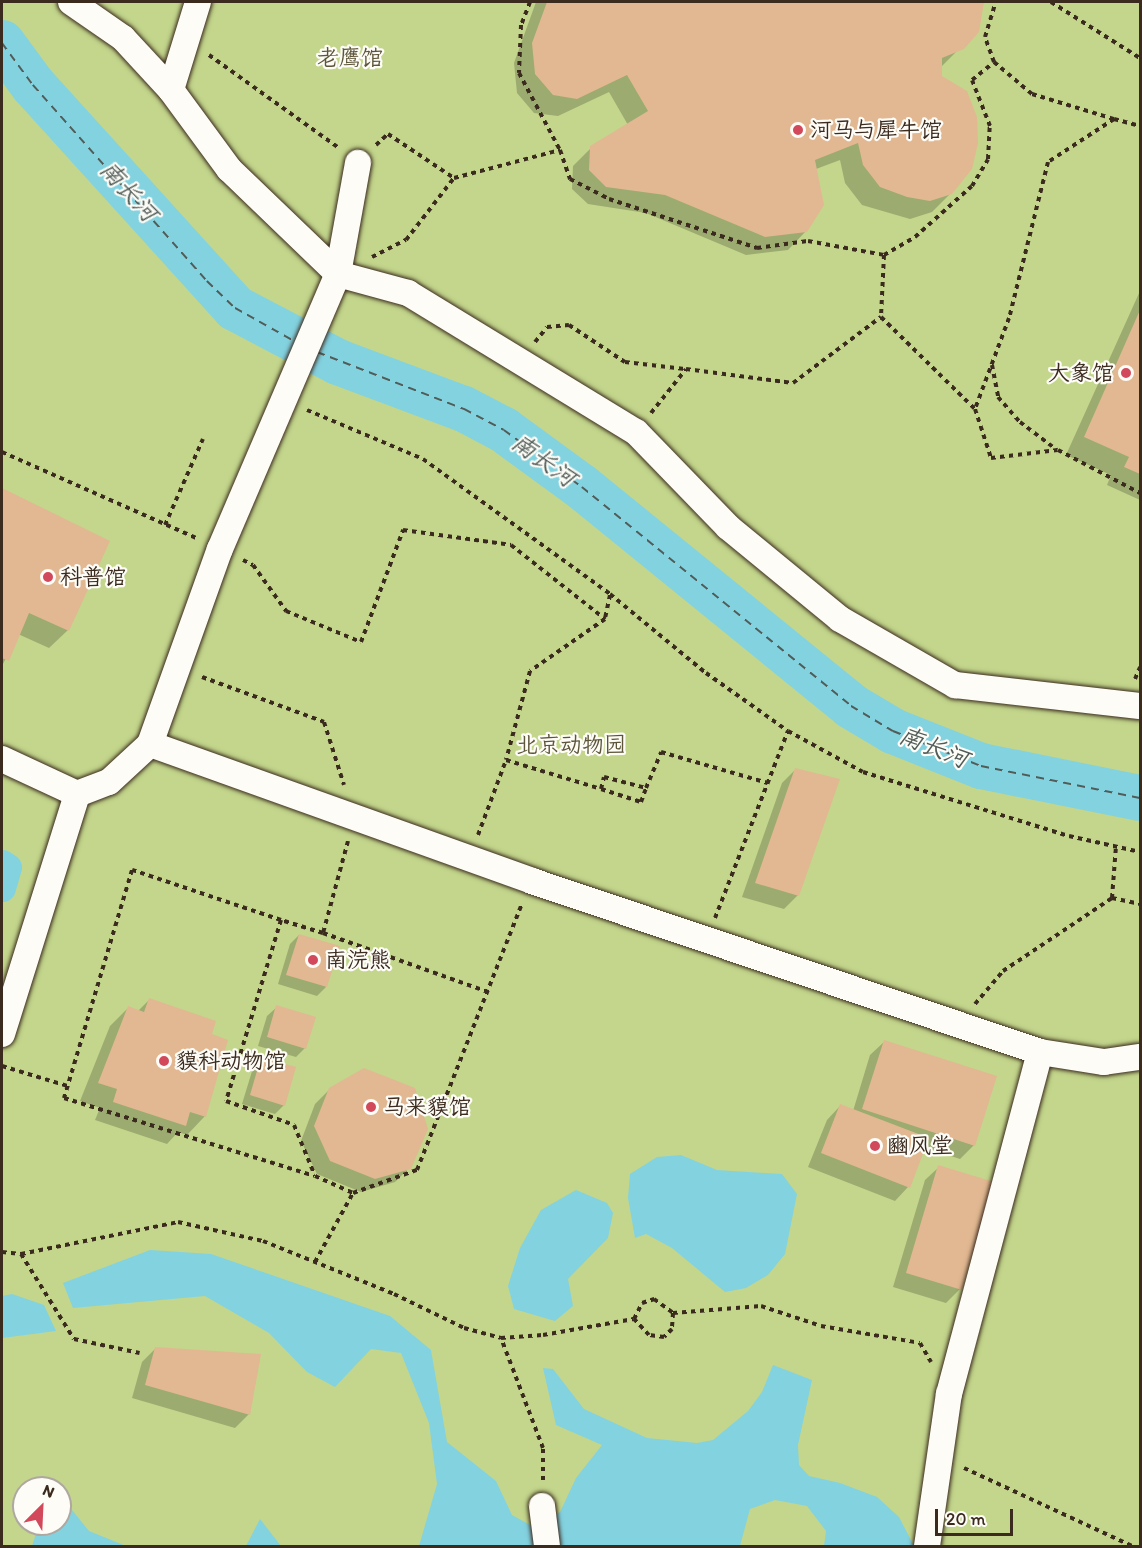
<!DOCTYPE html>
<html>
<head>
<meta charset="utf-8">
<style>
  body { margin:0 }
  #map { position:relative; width:1142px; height:1548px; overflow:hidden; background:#fdfcf7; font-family:Itim,"LXGW WenKai TC",sans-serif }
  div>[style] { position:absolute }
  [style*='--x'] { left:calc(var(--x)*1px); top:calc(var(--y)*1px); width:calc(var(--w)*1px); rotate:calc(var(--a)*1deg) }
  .green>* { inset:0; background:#c3d68b }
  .water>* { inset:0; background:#83d2e0 }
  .shadow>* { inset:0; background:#0003 }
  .canal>* { height:27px; margin:-13.5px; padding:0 13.5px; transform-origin:13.5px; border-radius:13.5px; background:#83d2e0 }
  .river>* { height:46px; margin:-23px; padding:0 23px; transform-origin:23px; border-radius:23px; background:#83d2e0 }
  .ferry>* { height:1.5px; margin-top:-0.75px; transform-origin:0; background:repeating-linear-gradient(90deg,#515c58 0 8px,transparent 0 14px) }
  .building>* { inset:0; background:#e1b891 }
  .path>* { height:4px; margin-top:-2px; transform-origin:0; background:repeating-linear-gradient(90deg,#3b2a1e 0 4.5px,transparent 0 9px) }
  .roads { filter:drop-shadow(0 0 2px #3b2a1e) drop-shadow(0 0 2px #3b2a1e) }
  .minor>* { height:26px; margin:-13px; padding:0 13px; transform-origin:13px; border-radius:13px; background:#fdfcf7 }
  .dots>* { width:16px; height:16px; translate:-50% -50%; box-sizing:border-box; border:3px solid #fdfcf7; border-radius:50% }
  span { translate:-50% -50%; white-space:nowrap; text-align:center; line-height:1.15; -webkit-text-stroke:4.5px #fdfcf7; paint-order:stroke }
  .park-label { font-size:22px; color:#5d5539 }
  .poi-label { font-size:22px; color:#3b2a1e }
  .left { translate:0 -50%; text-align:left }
  .right { translate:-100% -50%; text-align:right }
  .water-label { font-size:24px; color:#515c58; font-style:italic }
  .frame { position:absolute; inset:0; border:3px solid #3b2a1e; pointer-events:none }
  .north { position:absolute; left:12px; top:1476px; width:60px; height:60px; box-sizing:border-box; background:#fdfcf7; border:2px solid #afa8a0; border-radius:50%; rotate:24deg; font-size:16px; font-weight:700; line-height:24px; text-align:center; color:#3b2a1e }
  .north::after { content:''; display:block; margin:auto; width:21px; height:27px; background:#d1495b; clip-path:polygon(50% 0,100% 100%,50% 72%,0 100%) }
  .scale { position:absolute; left:935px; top:1509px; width:78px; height:27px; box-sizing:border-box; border:3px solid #3b2a1e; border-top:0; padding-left:8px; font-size:18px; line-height:21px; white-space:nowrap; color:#3b2a1e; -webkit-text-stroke:4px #fdfcf7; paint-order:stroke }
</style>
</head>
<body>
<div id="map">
  <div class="green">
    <div style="clip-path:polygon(evenodd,2px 2px,1140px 2px,1140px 1546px,2px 1546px,2px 2px,24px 1488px,60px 1488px,60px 1524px,24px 1524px,24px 1488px)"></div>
  </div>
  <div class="water">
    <div style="clip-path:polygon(681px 1155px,717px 1170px,782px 1174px,797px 1194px,785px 1254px,768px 1275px,746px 1288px,725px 1292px,672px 1248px,646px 1234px,635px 1238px,628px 1198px,630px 1174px,657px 1157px)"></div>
    <div style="clip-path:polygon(576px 1190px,607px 1203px,613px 1213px,608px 1238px,568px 1279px,573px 1306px,555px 1321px,514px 1309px,508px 1286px,520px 1248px,541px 1210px)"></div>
    <div style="clip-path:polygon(150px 1250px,211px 1254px,390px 1316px,431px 1350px,447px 1442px,496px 1481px,512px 1515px,532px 1526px,560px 1512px,576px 1478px,602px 1445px,556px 1425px,543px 1368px,553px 1369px,584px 1409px,647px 1438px,697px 1443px,713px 1440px,748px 1411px,762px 1392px,773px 1365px,812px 1380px,798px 1445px,799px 1465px,809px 1476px,840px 1483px,877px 1497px,899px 1517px,914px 1546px,824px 1546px,826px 1531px,807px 1506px,775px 1500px,750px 1509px,740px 1546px,419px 1546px,437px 1484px,429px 1423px,401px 1353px,371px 1349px,335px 1387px,307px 1372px,269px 1333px,205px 1296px,73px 1308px,63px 1283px)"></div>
    <div style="clip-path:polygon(12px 1294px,44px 1305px,56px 1331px,2px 1338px,2px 1296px)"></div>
    <div style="clip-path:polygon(60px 1495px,89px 1531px,126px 1546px,32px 1546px,39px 1524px,60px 1524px)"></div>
    <div style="clip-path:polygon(260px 1519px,281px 1546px,246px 1546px)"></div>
  </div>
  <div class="shadow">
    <div style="clip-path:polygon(536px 2px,983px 2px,977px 31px,940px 68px,951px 193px,932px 212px,910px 219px,862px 205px,845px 183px,840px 160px,816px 169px,806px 231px,788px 250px,746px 255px,646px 213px,588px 204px,572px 189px,573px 166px,591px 148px,628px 125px,609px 92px,558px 116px,534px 113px,517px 93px,514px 63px)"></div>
    <div style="clip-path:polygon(1140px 291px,1140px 500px,1107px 485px,1111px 475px,1066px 455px)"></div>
    <div style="clip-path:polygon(2px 490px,108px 542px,68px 630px,49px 648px,18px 634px,2px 666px)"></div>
    <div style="clip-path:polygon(796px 769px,798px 895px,784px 909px,742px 897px,782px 783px)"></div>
    <div style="clip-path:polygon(299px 935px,326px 987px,317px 996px,278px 984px,290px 944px)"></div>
    <div style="clip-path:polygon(149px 1000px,210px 1035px,205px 1116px,187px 1135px,178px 1132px,167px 1144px,95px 1120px,100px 1108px,80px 1101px,110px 1026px,128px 1008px,138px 1011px)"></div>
    <div style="clip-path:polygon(277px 1007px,305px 1048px,296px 1057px,258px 1046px,267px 1016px)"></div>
    <div style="clip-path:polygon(884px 1042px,974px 1145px,960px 1159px,924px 1147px,908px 1187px,895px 1201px,808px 1167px,827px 1120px,840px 1106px,853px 1111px,870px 1055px)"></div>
    <div style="clip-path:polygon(262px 1058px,284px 1105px,275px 1114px,242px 1104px,253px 1068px)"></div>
    <div style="clip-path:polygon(330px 1089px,409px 1168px,395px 1182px,361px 1192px,317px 1174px,301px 1141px,315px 1104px)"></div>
    <div style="clip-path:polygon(939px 1167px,960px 1289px,946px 1303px,893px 1287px,925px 1180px)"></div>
    <div style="clip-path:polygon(156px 1348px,249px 1414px,235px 1428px,132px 1398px,142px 1362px)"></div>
  </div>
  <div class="canal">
    <div style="--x:2;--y:863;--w:7;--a:34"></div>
    <div style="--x:8;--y:867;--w:22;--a:106"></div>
  </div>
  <div class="river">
    <div style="--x:2;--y:43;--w:52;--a:53.6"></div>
    <div style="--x:33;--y:85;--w:301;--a:47.8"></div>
    <div style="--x:235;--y:308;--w:116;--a:27.7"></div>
    <div style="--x:338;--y:362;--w:134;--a:20.5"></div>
    <div style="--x:464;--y:409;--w:45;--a:27.7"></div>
    <div style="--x:504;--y:430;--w:97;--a:36.2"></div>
    <div style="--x:582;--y:487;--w:347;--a:39.1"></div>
    <div style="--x:851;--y:706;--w:49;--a:30.8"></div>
    <div style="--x:893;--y:731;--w:95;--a:21.7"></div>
    <div style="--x:981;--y:766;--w:162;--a:11.4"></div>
  </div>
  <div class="ferry">
    <div style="--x:2;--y:43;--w:52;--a:53.6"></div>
    <div style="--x:33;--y:85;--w:262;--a:48.4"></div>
    <div style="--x:207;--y:281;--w:39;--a:44"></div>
    <div style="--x:235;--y:308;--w:70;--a:29.1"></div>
    <div style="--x:317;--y:352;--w:158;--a:21.2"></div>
    <div style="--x:464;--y:409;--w:45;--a:27.7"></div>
    <div style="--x:504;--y:430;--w:97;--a:36.2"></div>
    <div style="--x:582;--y:487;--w:347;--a:39.1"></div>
    <div style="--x:851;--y:706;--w:49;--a:30.8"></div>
    <div style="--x:893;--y:731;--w:95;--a:21.7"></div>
    <div style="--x:981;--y:766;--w:162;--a:11.4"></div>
  </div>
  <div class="building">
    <div style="clip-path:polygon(547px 2px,984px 2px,979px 32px,964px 49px,942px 58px,942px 76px,967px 91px,977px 117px,978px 143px,972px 169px,952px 194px,930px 201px,907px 197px,880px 187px,863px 165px,858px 143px,815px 160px,824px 205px,807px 232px,765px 237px,665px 195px,606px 187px,589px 170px,590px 146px,648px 111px,627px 75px,577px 99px,553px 95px,535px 74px,532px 43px)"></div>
    <div style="clip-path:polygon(1140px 310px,1140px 474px,1124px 467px,1129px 457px,1084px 437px)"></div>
    <div style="clip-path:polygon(2px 488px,110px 541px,69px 631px,29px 613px,9px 661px,2px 658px)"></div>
    <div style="clip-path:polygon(795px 768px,840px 779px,799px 896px,755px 883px)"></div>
    <div style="clip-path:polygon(299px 934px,340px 946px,327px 987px,286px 975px)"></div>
    <div style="clip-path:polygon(149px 998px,216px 1021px,212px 1034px,228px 1040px,206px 1117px,190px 1112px,186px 1126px,113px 1102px,117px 1089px,98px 1083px,128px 1006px,144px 1012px)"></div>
    <div style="clip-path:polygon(276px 1005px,316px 1017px,306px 1049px,267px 1037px)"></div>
    <div style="clip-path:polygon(884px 1040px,997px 1076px,975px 1146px,862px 1109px)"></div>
    <div style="clip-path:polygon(261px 1057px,296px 1067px,285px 1106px,250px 1095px)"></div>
    <div style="clip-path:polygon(364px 1068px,415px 1088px,428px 1129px,411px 1169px,375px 1179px,330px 1161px,314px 1126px,329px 1088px)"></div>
    <div style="clip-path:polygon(840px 1104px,929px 1138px,910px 1188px,821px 1153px)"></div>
    <div style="clip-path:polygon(938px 1165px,994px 1182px,962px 1290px,906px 1273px)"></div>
    <div style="clip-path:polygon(155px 1347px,261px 1354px,250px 1415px,145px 1385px)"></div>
  </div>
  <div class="path">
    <div style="--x:530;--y:2;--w:25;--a:111"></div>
    <div style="--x:521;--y:25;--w:48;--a:92.4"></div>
    <div style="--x:519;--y:73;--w:87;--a:62"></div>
    <div style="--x:1051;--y:2;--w:105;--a:32.2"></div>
    <div style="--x:209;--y:55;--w:160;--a:35.6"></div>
    <div style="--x:994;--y:62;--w:27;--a:-110"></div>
    <div style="--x:985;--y:37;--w:37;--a:-73"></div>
    <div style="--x:1114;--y:119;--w:27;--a:15"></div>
    <div style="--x:376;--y:145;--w:16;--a:-43"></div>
    <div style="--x:388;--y:134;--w:79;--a:33.7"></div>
    <div style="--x:454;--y:178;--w:110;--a:-14.8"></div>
    <div style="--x:560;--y:150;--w:31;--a:71"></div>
    <div style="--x:570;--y:179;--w:44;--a:27.1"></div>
    <div style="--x:609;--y:199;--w:156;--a:18.3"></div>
    <div style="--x:757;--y:248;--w:51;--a:-7.8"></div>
    <div style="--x:808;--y:241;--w:77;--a:10.4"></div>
    <div style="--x:884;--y:255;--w:36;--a:-30"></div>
    <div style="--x:915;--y:237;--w:76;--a:-41.8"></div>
    <div style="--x:972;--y:186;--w:31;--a:-59"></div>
    <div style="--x:988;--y:159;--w:33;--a:-87"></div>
    <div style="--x:990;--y:126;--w:49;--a:-111.4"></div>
    <div style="--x:972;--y:80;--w:28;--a:-39"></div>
    <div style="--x:994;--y:62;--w:50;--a:40.1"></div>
    <div style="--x:1032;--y:94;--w:86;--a:17"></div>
    <div style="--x:1114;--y:119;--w:79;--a:146.9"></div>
    <div style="--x:1048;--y:162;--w:161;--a:104"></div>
    <div style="--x:1009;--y:318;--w:97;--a:110.5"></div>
    <div style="--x:975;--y:409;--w:52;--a:71.9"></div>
    <div style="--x:991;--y:458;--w:67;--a:-6.8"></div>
    <div style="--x:1058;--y:450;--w:93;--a:27.7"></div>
    <div style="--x:884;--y:255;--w:62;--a:92.8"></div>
    <div style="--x:881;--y:317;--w:132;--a:44.4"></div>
    <div style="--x:372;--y:257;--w:38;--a:-27"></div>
    <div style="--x:406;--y:240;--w:78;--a:-52.3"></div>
    <div style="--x:535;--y:342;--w:19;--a:-51"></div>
    <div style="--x:547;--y:327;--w:22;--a:-5"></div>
    <div style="--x:569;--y:325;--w:67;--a:33.5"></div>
    <div style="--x:625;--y:362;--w:60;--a:6.7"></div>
    <div style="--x:992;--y:365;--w:33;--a:79"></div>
    <div style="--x:998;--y:397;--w:33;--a:49"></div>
    <div style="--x:1020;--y:422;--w:46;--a:37.1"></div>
    <div style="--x:307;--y:410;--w:126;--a:22.9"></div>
    <div style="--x:423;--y:459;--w:231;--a:35.8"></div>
    <div style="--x:610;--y:594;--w:124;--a:39.5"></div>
    <div style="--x:706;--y:673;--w:100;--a:35.3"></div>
    <div style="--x:788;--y:731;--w:85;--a:28.7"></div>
    <div style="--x:863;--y:772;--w:216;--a:17.3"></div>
    <div style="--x:1069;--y:836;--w:73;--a:12.7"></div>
    <div style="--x:651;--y:413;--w:56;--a:-51.5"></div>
    <div style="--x:686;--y:369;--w:108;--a:7.5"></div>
    <div style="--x:793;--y:383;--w:110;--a:-36.9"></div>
    <div style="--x:2;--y:452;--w:214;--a:23.9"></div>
    <div style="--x:165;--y:525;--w:94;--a:-66.2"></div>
    <div style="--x:243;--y:560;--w:11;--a:27"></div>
    <div style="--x:253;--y:565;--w:57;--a:54.3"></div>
    <div style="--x:286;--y:611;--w:81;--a:22.5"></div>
    <div style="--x:361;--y:642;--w:120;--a:-69.4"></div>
    <div style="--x:403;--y:530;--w:109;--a:7.9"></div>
    <div style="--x:511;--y:545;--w:120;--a:38.2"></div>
    <div style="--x:610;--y:595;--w:25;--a:102"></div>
    <div style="--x:605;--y:619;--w:91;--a:145.3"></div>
    <div style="--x:530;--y:671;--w:92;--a:105.1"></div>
    <div style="--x:506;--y:760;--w:99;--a:17"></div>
    <div style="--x:601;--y:789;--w:12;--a:-76"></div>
    <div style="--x:604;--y:777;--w:43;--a:14.7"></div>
    <div style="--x:646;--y:788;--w:39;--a:-67"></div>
    <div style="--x:661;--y:752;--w:111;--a:16.2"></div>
    <div style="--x:202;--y:677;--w:130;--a:20.2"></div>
    <div style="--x:324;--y:722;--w:66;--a:72.4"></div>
    <div style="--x:1135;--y:679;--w:13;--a:-67"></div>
    <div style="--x:601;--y:789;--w:42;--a:18"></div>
    <div style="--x:641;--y:802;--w:15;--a:-70"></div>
    <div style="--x:478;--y:835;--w:80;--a:-69.5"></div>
    <div style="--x:348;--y:841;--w:95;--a:105.2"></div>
    <div style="--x:323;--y:933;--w:44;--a:-162.8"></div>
    <div style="--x:281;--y:920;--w:189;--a:106.9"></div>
    <div style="--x:226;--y:1101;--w:72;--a:19.4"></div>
    <div style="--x:294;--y:1125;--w:55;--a:67.6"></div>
    <div style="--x:315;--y:1176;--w:42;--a:24.1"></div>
    <div style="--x:1112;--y:898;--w:52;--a:-85.6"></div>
    <div style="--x:715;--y:918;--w:201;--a:-68.7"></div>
    <div style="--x:281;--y:920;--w:157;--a:-161.4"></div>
    <div style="--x:132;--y:870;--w:238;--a:106.6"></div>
    <div style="--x:64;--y:1098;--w:262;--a:17.3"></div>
    <div style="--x:323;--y:933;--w:175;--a:19.7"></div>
    <div style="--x:975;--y:1004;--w:43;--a:-49.7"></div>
    <div style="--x:1003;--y:971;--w:131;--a:-33.8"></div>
    <div style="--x:1112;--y:898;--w:29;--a:12"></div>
    <div style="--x:2;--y:1066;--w:69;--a:16.9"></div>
    <div style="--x:2;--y:1252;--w:19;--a:6"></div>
    <div style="--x:21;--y:1254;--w:160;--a:-11.5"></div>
    <div style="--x:178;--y:1222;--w:87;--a:12.6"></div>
    <div style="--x:263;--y:1241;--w:141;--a:22"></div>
    <div style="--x:394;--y:1294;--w:78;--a:25.9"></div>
    <div style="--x:464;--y:1328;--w:38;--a:15"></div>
    <div style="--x:21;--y:1254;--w:100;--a:58.1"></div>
    <div style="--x:74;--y:1339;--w:67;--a:12"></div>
    <div style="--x:315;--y:1262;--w:79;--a:-61.2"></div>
    <div style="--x:353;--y:1193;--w:68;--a:-19.8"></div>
    <div style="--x:417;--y:1170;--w:286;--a:-68.5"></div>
    <div style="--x:673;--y:1313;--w:16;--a:94"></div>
    <div style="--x:672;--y:1329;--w:11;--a:135"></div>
    <div style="--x:664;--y:1337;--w:15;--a:-172"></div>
    <div style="--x:649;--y:1335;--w:22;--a:-133"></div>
    <div style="--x:634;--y:1319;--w:18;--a:-63"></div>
    <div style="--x:642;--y:1303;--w:13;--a:-18"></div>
    <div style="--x:654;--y:1299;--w:24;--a:36"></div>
    <div style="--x:673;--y:1313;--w:88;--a:-4.5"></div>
    <div style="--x:761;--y:1306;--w:63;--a:18.4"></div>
    <div style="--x:821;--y:1326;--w:100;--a:9.7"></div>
    <div style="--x:920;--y:1343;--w:22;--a:60"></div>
    <div style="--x:964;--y:1468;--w:185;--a:24.9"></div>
    <div style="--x:543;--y:1480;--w:32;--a:-90"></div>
    <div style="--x:543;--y:1448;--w:118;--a:-110.9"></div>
    <div style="--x:501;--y:1338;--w:42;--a:-4.1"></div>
    <div style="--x:543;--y:1335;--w:92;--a:-10"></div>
  </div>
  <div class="roads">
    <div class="minor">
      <div style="--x:71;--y:2;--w:63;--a:34.7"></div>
      <div style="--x:123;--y:38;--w:71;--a:47.3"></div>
      <div style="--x:198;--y:2;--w:92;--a:107.1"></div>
      <div style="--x:171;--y:90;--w:98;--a:53.7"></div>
      <div style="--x:229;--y:169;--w:151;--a:43.9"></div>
      <div style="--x:338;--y:274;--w:73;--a:15.2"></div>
      <div style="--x:408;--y:293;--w:267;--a:31.4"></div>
      <div style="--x:636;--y:432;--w:132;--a:45.9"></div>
      <div style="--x:728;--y:527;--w:145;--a:39.4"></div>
      <div style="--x:840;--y:619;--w:133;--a:29.9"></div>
      <div style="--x:955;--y:685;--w:186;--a:6.5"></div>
      <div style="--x:150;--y:744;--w:406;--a:19.7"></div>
      <div style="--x:532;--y:881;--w:536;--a:18.6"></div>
      <div style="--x:1040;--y:1052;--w:65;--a:8.9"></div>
      <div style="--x:1104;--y:1062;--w:36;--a:-8"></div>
      <div style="--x:2;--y:759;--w:83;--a:25"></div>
      <div style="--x:2;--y:1034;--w:251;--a:-72.6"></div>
      <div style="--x:77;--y:794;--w:34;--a:-21"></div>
      <div style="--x:109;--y:782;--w:56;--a:-42.8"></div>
      <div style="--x:150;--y:744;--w:207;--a:-70.3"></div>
      <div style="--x:220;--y:549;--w:299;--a:-66.8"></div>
      <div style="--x:338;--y:274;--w:113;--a:-79.8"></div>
      <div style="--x:542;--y:1506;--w:40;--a:82.9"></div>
      <div style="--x:927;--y:1546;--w:154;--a:-81.8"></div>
      <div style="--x:949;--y:1394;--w:354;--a:-75.1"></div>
    </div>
  </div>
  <div class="dots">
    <div style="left:798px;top:130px;background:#d1495b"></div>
    <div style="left:1126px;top:373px;background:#d1495b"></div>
    <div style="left:48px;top:577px;background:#d1495b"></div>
    <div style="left:313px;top:960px;background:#d1495b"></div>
    <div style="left:164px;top:1061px;background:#d1495b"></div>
    <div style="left:371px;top:1107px;background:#d1495b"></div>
    <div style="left:875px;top:1146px;background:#d1495b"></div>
  </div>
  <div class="park-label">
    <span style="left:350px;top:58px">老鹰馆</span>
    <span style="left:571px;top:745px">北京动物园</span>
  </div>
  <div class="poi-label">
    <span class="left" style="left:810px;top:130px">河马与犀牛馆</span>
    <span class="right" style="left:1114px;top:373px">大象馆</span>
    <span class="left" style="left:60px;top:577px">科普馆</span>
    <span class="left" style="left:325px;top:960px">南浣熊</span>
    <span class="left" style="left:176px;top:1061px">貘科动物馆</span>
    <span class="left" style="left:383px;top:1107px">马来貘馆</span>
    <span class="left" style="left:887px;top:1146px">豳风堂</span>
  </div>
  <div class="water-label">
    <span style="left:129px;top:191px;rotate:48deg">南长河</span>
    <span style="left:544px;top:460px;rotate:36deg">南长河</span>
    <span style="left:934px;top:747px;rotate:22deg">南长河</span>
  </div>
  <div class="frame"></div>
  <div class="north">N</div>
  <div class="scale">20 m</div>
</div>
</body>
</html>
